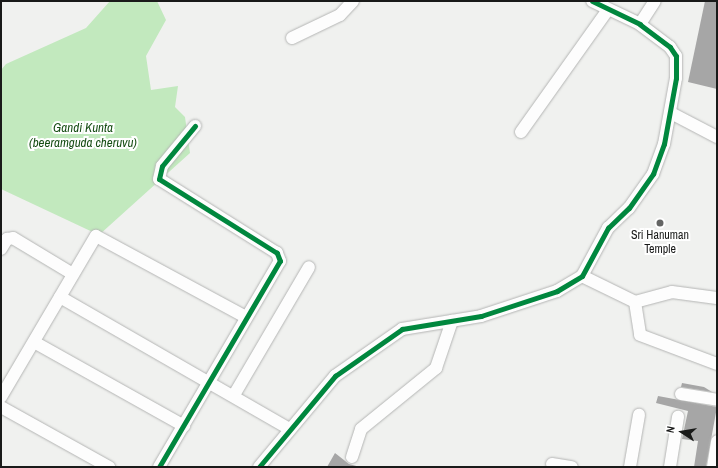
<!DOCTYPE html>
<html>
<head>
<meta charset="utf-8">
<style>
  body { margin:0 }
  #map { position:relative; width:718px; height:468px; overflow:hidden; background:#f0f1ef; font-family:"Archivo Narrow",sans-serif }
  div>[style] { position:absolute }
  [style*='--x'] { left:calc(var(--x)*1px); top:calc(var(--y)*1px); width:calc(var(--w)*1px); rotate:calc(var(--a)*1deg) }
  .water>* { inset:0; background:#c2e9be }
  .building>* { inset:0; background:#a6a6a6 }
  .roads { filter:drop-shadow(0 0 1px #b4b5b4) drop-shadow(0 0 1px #b4b5b4) }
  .minor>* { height:12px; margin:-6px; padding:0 6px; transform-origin:6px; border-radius:6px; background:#fdfdfd }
  .cycleway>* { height:5px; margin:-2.5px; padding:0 2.5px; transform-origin:2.5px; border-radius:2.5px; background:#00873e }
  .dots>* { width:11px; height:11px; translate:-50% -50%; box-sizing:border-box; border:2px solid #fff; border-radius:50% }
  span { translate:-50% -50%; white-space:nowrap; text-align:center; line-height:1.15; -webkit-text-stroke:4px #fff; paint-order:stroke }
  .poi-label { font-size:12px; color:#191a19 }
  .water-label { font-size:13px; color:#174e15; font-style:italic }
  .frame { position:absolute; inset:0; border:2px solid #191a19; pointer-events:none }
  .north { position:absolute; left:662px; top:412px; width:40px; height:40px; -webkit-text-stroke:3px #fff; paint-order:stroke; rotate:282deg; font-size:11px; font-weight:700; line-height:16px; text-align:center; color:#191a19 }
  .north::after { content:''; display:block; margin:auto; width:14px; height:18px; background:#191a19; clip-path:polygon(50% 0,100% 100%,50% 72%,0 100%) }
</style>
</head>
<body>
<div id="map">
  <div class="water">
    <div style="clip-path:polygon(110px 1px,157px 1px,166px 20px,146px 56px,151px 90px,178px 86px,175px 107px,185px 117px,190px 153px,99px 235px,1px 189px,1px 70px,6px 64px,86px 28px)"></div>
  </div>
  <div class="building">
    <div style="clip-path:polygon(705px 1px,717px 1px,717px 89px,688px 82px)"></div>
    <div style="clip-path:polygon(682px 383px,704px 387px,712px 392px,681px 387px)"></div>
    <div style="clip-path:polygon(658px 396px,717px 407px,706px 467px,694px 467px,698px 441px,682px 439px,688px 411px,656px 403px)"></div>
    <div style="clip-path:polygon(335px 453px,349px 464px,360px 467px,327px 467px)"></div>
  </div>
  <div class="roads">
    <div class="minor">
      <div style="--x:640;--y:24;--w:27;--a:-57"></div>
      <div style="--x:292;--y:38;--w:53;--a:-25.6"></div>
      <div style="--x:340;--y:15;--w:19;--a:-47"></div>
      <div style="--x:671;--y:113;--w:52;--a:27.6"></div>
      <div style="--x:521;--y:132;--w:148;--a:-54.6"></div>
      <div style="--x:1;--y:249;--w:12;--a:-59"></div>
      <div style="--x:7;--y:239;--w:6;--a:-9"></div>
      <div style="--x:13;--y:238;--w:70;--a:31"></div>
      <div style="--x:582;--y:276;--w:59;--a:26.1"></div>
      <div style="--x:635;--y:302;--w:33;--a:81"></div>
      <div style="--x:640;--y:335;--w:82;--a:20.6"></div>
      <div style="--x:60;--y:297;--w:265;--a:29.9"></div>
      <div style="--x:635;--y:302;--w:38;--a:-15"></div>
      <div style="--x:672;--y:292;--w:45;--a:7.6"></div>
      <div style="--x:34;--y:342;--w:172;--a:29.2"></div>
      <div style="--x:681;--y:394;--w:36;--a:9"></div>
      <div style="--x:234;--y:395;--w:148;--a:-59.6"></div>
      <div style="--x:1;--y:397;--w:187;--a:-59.5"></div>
      <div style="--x:96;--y:236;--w:170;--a:28.4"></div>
      <div style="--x:1;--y:407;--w:124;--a:29.1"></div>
      <div style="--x:352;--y:457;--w:29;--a:-72"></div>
      <div style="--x:361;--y:429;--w:97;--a:-39.1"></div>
      <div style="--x:436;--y:368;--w:50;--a:-71.2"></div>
      <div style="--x:552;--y:464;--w:20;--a:9"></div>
      <div style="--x:159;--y:467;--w:239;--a:-59.6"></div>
      <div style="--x:280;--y:261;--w:9;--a:-111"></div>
      <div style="--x:277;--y:253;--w:139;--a:-147.9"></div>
      <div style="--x:159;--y:179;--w:13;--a:-77"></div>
      <div style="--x:162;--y:166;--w:52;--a:-50.5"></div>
      <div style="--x:259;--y:467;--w:119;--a:-50.1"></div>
      <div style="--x:335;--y:376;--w:82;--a:-35"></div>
      <div style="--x:402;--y:329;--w:80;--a:-9.3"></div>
      <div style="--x:481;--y:316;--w:80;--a:-18.2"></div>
      <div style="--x:557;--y:291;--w:29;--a:-31"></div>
      <div style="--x:582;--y:276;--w:55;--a:-61.6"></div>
      <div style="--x:608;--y:228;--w:29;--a:-44"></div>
      <div style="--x:629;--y:208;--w:42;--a:-54.8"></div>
      <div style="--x:653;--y:174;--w:32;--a:-70"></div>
      <div style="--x:664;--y:144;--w:67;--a:-79.7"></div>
      <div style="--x:676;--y:78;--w:22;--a:-90"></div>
      <div style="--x:676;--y:56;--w:11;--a:-124"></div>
      <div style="--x:670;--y:47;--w:38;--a:-143"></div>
      <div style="--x:640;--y:24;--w:53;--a:-154.4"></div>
      <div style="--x:630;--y:467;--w:53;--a:-80.2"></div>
      <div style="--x:670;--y:467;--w:51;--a:-80.9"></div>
      <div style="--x:713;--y:467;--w:26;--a:-81"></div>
    </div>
  </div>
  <div class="cycleway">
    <div style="--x:159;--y:467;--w:239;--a:-59.6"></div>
    <div style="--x:280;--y:261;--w:9;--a:-111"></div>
    <div style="--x:277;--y:253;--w:139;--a:-147.9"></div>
    <div style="--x:159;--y:179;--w:13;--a:-77"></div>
    <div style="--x:162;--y:166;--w:52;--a:-50.5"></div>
    <div style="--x:259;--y:467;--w:119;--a:-50.1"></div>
    <div style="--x:335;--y:376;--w:82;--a:-35"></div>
    <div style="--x:402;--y:329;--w:80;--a:-9.3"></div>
    <div style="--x:481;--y:316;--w:80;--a:-18.2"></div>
    <div style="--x:557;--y:291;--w:29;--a:-31"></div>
    <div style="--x:582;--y:276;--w:55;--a:-61.6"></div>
    <div style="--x:608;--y:228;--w:29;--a:-44"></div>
    <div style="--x:629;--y:208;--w:42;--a:-54.8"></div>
    <div style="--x:653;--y:174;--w:32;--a:-70"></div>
    <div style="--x:664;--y:144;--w:67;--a:-79.7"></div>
    <div style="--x:676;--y:78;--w:22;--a:-90"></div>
    <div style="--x:676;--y:56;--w:11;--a:-124"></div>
    <div style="--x:670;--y:47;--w:38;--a:-143"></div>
    <div style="--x:640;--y:24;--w:53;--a:-154.4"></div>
  </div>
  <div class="dots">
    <div style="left:660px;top:223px;background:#646564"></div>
  </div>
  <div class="poi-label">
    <span style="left:660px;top:243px">Sri Hanuman<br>Temple</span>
  </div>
  <div class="water-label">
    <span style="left:83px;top:136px">Gandi Kunta<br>(beeramguda cheruvu)</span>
  </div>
  <div class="frame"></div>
  <div class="north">N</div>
</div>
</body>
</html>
